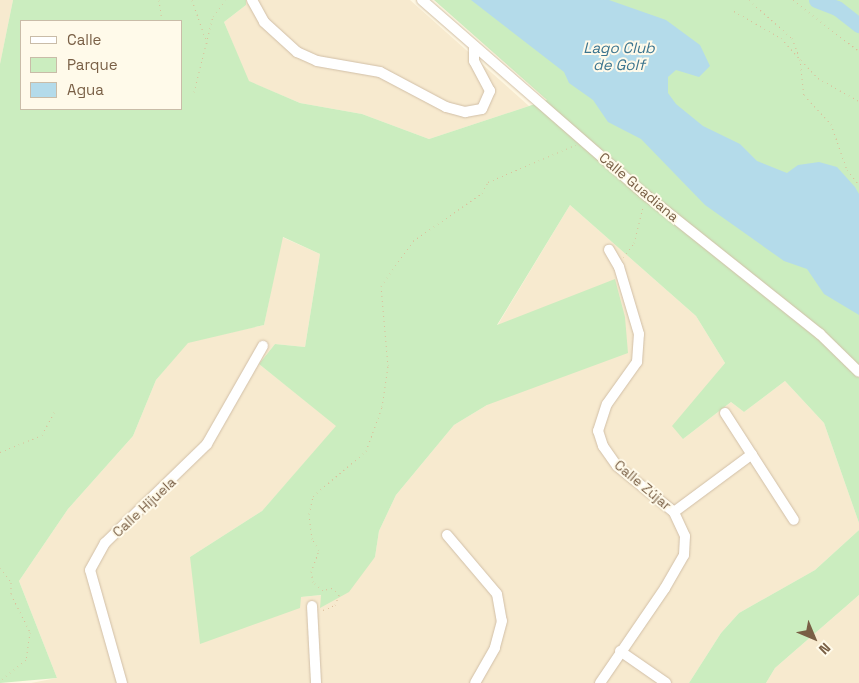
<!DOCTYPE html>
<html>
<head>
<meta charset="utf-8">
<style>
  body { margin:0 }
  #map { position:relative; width:859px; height:683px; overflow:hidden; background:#fef7e2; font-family:"Space Grotesk",sans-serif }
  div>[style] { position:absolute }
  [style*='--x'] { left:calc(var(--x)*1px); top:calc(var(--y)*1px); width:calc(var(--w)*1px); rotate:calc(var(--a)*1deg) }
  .residential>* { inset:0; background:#f7eacf }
  .green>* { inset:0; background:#cbedbf }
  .water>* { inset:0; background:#b4dbea }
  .river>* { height:15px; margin:-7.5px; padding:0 7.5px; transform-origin:7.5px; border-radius:7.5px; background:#b4dbea }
  .path>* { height:1px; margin-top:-0.5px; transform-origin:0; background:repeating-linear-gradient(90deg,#dcbc99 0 1px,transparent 0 5px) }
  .roads { filter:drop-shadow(0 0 1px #d1bfa7) drop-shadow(0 0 1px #d1bfa7) }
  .minor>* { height:10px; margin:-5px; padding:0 5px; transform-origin:5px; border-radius:5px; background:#fff }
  span { translate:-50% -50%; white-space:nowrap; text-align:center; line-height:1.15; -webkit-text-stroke:4px #fffaea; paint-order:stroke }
  .street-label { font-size:14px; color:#795f45 }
  .water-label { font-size:15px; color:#3c758f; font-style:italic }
  .legend { position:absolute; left:20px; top:20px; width:162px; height:90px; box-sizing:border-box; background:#fffaea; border:1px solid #c9bca8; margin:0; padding:6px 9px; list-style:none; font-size:15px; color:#795f45 }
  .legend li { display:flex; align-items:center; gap:10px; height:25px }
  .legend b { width:25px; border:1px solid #c9bca8 }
  .north { position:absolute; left:789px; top:613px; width:50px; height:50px; -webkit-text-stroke:4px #fffaea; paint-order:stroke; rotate:135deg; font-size:14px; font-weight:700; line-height:20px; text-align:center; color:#795f45 }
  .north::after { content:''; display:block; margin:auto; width:18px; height:22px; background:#795f45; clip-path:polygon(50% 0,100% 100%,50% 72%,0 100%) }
</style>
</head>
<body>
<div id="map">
  <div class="residential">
    <div style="clip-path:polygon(0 0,13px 0,0 64px)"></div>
    <div style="clip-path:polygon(246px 0,410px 0,529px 106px,429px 139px,362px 114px,300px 103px,248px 81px,224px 22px,246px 5px)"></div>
    <div style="clip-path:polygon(570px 205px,696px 316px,725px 363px,706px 387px,683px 439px,731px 402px,744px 412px,785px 381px,824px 423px,859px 523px,859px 530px,815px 570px,739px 613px,721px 633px,689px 683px,31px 683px,57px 678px,19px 581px,68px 509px,133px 436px,156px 380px,188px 342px,264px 325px,282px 237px,320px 254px,305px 347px,275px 344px,259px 364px,337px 426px,262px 511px,190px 557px,301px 597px,322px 595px,321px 607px,375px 557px,379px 531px,396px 495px,454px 425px,487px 405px,497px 326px)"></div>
    <div style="clip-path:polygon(859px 595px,859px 683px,766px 683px,775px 668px)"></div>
  </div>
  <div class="green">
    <div style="clip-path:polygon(evenodd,13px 0,246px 0,246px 5px,224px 22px,249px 81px,300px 103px,362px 114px,429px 139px,547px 100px,434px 0,859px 0,859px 523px,824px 423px,785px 381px,744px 412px,731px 402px,683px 439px,672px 426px,725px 363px,696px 316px,570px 205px,497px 325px,615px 279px,625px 317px,628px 353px,487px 405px,454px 425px,396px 495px,379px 531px,375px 557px,349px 592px,320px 608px,321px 595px,301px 597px,300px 608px,200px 644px,190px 557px,262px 511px,336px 426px,259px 364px,275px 344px,305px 347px,320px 254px,283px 237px,264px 325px,188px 343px,156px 380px,133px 436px,68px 509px,19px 581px,57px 678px,0 683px,0 64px,13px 0,21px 21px,181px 21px,181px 109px,21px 109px,21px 21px)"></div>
    <div style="clip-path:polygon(859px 530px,859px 595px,775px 668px,766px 683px,689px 683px,721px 633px,739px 613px,815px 570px)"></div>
  </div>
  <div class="water">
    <div style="clip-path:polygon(471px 0,609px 0,666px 20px,700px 45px,710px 66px,699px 77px,676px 70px,668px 77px,668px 93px,676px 104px,703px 126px,740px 144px,757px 161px,787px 173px,798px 165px,819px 162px,837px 167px,855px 187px,859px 194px,859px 315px,824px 294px,807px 269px,784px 261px,705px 205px,641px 139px,608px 122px,593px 100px,569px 83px,564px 72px)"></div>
  </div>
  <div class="river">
    <div style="--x:816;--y:0;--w:22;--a:21"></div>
    <div style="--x:837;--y:8;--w:28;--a:38"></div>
  </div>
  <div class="path">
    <div style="--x:159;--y:0;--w:21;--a:82"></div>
    <div style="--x:192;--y:0;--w:46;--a:70.8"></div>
    <div style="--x:749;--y:0;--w:57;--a:41.5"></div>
    <div style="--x:792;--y:38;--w:19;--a:69"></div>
    <div style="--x:793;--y:0;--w:83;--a:37.7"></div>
    <div style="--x:734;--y:11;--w:54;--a:29.9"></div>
    <div style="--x:781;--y:38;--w:28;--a:48"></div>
    <div style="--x:800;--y:59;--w:36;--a:84"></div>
    <div style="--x:804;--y:95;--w:40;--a:47"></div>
    <div style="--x:831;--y:124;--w:49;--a:70.8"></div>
    <div style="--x:847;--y:170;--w:19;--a:51"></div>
    <div style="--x:801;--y:60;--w:25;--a:47"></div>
    <div style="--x:818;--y:78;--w:47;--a:29.3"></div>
    <div style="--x:194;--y:92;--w:78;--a:-76"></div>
    <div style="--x:213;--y:16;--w:20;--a:-53"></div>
    <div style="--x:623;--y:257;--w:18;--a:-52"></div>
    <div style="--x:634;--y:243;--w:38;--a:-76"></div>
    <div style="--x:0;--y:452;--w:45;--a:-22"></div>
    <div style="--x:42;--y:435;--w:27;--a:-62"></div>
    <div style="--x:0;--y:568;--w:18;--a:52"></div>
    <div style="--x:11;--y:582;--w:12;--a:90"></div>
    <div style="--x:11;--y:594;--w:42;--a:63.4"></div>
    <div style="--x:30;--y:632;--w:28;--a:98"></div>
    <div style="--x:26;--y:660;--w:33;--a:142"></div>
    <div style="--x:323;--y:610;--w:13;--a:-23"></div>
    <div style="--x:335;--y:605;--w:11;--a:-68"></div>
    <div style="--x:339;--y:595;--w:10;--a:-135"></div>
    <div style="--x:332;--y:588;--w:9;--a:167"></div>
    <div style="--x:323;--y:590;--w:13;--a:-141"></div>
    <div style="--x:313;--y:582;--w:10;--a:-101"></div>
    <div style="--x:311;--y:572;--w:23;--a:-70"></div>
    <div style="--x:319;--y:550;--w:13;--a:-122"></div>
    <div style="--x:312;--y:539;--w:25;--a:-97"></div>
    <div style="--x:309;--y:514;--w:18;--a:-77"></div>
    <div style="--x:313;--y:496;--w:70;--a:-40.3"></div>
    <div style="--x:366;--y:451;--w:47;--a:-70"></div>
    <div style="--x:382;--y:407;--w:41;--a:-81.7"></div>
    <div style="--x:388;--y:366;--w:80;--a:-95"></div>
    <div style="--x:381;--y:286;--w:55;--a:-54.6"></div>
    <div style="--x:413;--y:241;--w:84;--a:-34.8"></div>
    <div style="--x:482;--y:193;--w:13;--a:-61"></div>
    <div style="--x:488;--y:182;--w:95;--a:-23"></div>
  </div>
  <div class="roads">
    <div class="minor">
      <div style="--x:252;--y:0;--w:25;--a:61"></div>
      <div style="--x:264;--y:22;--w:45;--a:42.3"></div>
      <div style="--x:297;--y:52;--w:22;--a:24"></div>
      <div style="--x:317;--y:61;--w:64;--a:9.9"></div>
      <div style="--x:380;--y:72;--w:75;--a:27.9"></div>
      <div style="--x:446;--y:107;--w:20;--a:15"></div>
      <div style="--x:465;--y:112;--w:17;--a:-10"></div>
      <div style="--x:482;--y:109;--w:20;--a:-66"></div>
      <div style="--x:490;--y:91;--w:34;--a:-118"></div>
      <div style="--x:474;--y:61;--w:15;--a:-90"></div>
      <div style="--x:422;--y:0;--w:298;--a:41.1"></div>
      <div style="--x:647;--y:196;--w:221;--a:38.6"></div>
      <div style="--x:820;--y:334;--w:54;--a:44.3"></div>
      <div style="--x:725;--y:413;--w:127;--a:57.2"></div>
      <div style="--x:674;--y:512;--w:97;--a:-36.6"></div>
      <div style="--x:447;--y:535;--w:77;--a:49.7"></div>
      <div style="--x:497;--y:594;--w:27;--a:80"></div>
      <div style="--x:502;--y:621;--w:28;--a:105"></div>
      <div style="--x:495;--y:648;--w:40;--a:119.7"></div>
      <div style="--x:312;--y:606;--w:77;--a:87"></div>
      <div style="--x:620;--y:651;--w:56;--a:34.8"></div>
      <div style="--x:122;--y:683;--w:117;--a:-105.8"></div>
      <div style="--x:90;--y:570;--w:31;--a:-61"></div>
      <div style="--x:105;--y:543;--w:142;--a:-44.1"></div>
      <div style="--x:207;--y:444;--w:113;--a:-60.3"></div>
      <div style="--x:600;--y:683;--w:115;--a:-55.6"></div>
      <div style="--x:665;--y:588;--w:38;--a:-60"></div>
      <div style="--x:684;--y:555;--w:19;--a:-87"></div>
      <div style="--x:685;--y:536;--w:26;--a:-115"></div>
      <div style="--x:674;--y:512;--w:73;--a:-141.1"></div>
      <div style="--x:617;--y:466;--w:24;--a:-125"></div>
      <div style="--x:603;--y:446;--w:16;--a:-108"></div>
      <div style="--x:598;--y:431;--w:28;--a:-72"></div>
      <div style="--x:607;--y:404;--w:52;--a:-54.5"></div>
      <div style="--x:637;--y:362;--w:28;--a:-86"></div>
      <div style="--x:639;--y:334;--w:70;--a:-106.6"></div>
      <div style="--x:619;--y:267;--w:20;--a:-120"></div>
    </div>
  </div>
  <div class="street-label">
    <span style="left:639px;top:187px;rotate:40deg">Calle Guadiana</span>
    <span style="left:643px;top:485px;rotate:40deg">Calle Zújar</span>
    <span style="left:144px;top:507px;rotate:-43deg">Calle Hijuela</span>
  </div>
  <div class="water-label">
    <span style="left:619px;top:56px">Lago Club<br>de Golf</span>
  </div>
  <ul class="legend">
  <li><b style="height:6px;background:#fff"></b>Calle</li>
  <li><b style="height:14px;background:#cbedbf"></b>Parque</li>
  <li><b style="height:14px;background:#b4dbea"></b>Agua</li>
  </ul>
  <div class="north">N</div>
</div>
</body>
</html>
